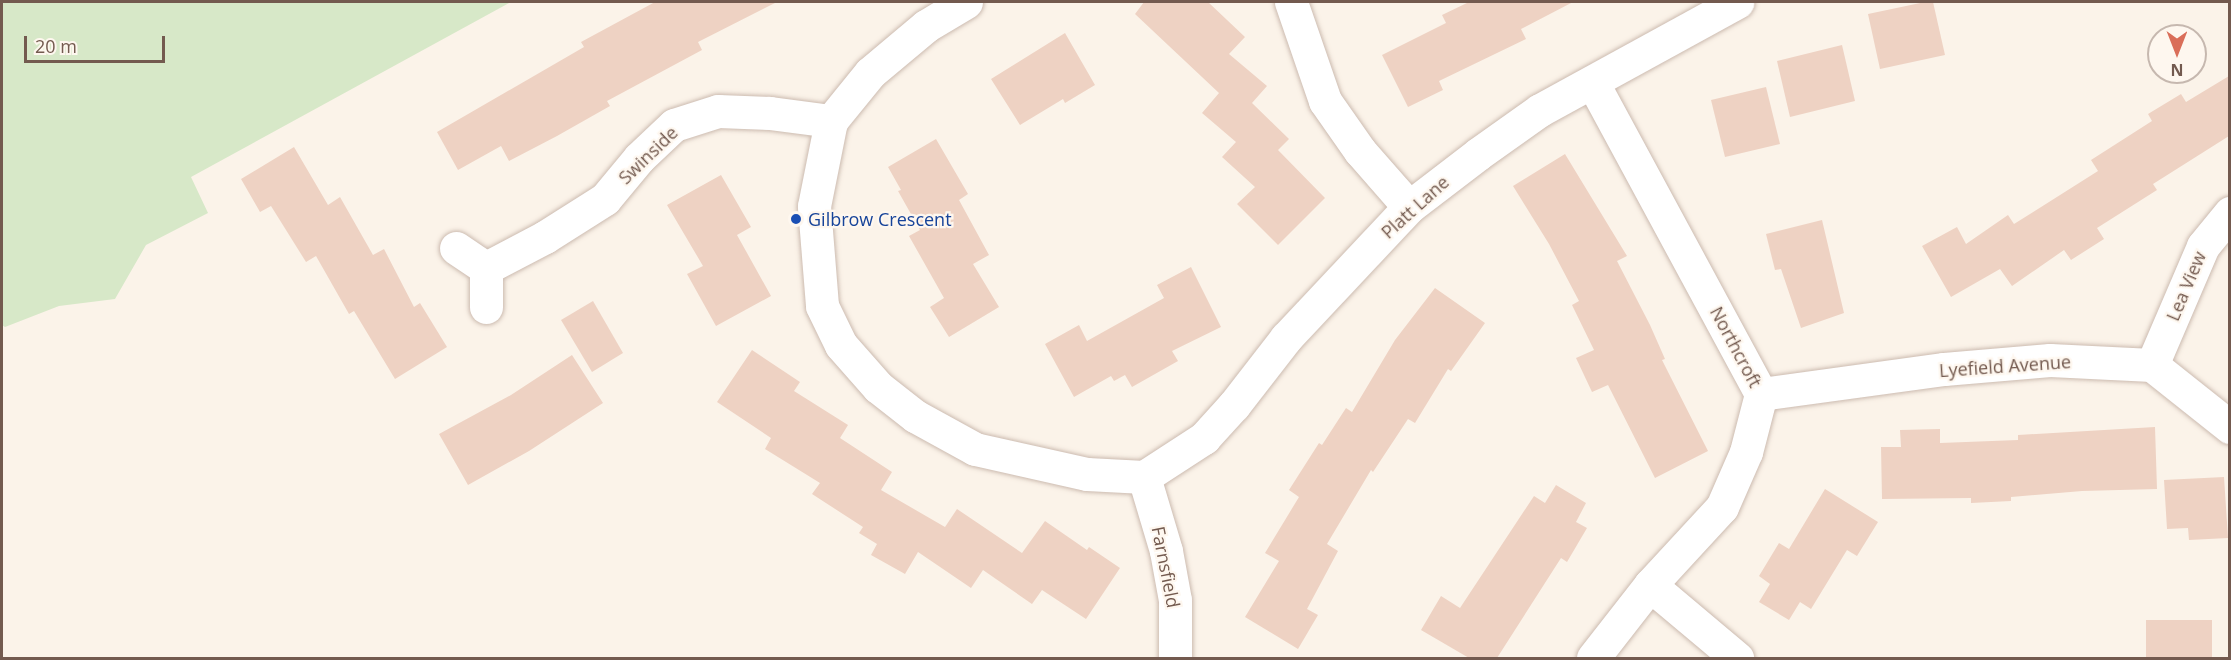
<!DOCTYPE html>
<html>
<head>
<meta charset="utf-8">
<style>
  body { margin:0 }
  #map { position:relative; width:2231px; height:660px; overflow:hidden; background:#fbf3e9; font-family:"Open Sans",sans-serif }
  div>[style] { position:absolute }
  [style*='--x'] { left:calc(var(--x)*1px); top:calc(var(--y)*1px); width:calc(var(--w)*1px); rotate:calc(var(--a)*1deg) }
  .green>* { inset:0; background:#d7e8c8 }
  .building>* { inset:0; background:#eed2c3 }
  .roads { filter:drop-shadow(0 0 2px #ccbbb0) drop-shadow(0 0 2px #ccbbb0) }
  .minor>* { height:33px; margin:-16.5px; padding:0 16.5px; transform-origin:16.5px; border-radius:16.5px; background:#fff }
  .dots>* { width:16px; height:16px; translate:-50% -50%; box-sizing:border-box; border:3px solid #fef7ef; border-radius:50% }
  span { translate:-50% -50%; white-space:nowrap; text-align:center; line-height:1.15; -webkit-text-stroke:4.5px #fef7ef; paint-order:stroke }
  .street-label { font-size:18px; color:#735a4f }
  .transit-label { font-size:18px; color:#164399 }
  .left { translate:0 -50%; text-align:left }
  .frame { position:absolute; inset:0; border:3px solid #735a4f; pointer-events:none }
  .north { position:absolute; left:2147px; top:24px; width:60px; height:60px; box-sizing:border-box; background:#fef7ef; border:2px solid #c6b8af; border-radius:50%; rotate:180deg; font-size:16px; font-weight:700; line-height:24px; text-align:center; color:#735a4f }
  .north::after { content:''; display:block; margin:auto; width:21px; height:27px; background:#da6e59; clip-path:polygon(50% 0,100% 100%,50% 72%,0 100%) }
  .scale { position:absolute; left:24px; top:36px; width:141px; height:27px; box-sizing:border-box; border:3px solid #735a4f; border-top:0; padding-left:8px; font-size:18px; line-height:21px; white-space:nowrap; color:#735a4f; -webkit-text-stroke:4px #fef7ef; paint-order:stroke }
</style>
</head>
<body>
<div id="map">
  <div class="green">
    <div style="clip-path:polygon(2px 2px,511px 2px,191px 177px,208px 213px,146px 245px,115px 299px,59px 306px,5px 327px,2px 325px)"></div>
  </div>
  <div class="building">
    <div style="clip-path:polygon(655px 2px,777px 2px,698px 42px,702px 50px,607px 101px,610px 106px,557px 136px,509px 161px,501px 146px,458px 170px,437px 132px,584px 47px,581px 42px)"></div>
    <div style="clip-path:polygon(1144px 2px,1208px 2px,1245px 37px,1229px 54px,1267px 86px,1252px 103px,1289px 139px,1278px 150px,1325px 198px,1278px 245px,1237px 204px,1255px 187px,1222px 157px,1236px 142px,1202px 113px,1219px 93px,1135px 14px)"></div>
    <div style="clip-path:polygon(1469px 2px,1573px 2px,1521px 29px,1526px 39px,1439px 81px,1443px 90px,1408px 107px,1382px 55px,1446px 23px,1442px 15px)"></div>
    <div style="clip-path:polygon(1925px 2px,1933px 2px,1945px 55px,1880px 69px,1868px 14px)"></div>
    <div style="clip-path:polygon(1065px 33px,1095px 85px,1065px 103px,1063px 99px,1020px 125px,991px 79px)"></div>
    <div style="clip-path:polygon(1842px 45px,1855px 101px,1790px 117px,1777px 61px)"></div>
    <div style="clip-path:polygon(2229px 76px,2229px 136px,2153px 184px,2157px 190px,2097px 228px,2104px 239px,2071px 260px,2064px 250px,2012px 286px,2000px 269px,1951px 297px,1922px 246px,1957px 227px,1966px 244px,2008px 215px,2014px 224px,2098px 171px,2091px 160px,2152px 121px,2148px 114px,2181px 94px,2186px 102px)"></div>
    <div style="clip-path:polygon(1766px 87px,1780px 144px,1725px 157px,1711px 100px)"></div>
    <div style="clip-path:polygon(936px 139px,968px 194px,959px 200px,989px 255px,973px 264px,999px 307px,949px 337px,930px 307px,944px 298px,909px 236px,920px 230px,898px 191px,901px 190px,888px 167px)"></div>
    <div style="clip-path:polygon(294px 147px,328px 205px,340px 197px,373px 255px,384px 249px,414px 307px,420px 303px,447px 347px,395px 379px,354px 311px,349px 314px,316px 256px,306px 262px,271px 206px,260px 212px,241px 179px)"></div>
    <div style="clip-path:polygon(1565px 154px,1627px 256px,1617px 261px,1650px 325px,1665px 359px,1662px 360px,1708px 451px,1655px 478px,1608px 385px,1592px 392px,1576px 358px,1594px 350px,1572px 305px,1579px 301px,1549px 244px,1513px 186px)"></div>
    <div style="clip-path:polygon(721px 175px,751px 227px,737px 235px,771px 296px,716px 326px,687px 274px,703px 266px,667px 205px)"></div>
    <div style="clip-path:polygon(1822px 220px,1844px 313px,1801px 328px,1781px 269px,1775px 270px,1766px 234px)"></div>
    <div style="clip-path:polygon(1191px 267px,1221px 327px,1172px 351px,1178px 361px,1132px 387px,1125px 375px,1114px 381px,1111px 376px,1074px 397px,1045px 344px,1079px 325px,1087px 341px,1164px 298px,1157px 285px)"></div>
    <div style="clip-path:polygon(1435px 288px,1485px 323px,1451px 371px,1448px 369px,1415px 423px,1408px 419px,1373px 472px,1371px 470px,1327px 544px,1338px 551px,1307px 609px,1318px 615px,1298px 649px,1245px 617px,1279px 561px,1265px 553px,1299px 497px,1289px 490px,1319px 443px,1322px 445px,1346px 408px,1352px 412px,1395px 340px)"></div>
    <div style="clip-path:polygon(593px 301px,623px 353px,592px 372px,561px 320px)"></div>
    <div style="clip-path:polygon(752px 350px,800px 382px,794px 391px,848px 425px,840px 438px,892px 472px,881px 490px,945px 527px,957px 509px,1022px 553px,1045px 521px,1087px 550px,1089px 547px,1120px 568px,1086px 619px,1042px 590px,1032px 604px,983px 570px,971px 588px,918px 552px,905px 574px,871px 555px,877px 544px,859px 533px,863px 527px,812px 494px,820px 483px,765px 449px,771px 438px,717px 402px)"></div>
    <div style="clip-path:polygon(572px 355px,603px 403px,529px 451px,468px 485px,439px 434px,511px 395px)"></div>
    <div style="clip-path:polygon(2155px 427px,2157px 489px,2082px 491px,2011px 497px,2011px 501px,1971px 503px,1971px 498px,1882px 499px,1881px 447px,1901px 447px,1900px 430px,1940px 429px,1940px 443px,2018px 440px,2018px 435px)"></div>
    <div style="clip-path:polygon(2224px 477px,2228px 538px,2189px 540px,2188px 528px,2167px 529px,2164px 480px)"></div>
    <div style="clip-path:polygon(1556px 485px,1586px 503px,1576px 522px,1587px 528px,1567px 562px,1561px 558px,1497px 658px,1469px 658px,1421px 630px,1441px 596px,1460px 608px,1534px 496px,1545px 503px)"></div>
    <div style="clip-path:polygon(1825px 489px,1878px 522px,1857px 556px,1847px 550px,1811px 609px,1800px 602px,1789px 620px,1759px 602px,1770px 584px,1759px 576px,1779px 543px,1789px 549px)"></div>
    <div style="clip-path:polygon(2146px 620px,2212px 620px,2212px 658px,2146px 658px)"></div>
  </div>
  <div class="roads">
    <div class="minor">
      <div style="--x:966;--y:2;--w:47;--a:149"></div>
      <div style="--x:926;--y:26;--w:73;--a:140"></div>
      <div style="--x:870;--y:73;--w:62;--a:129.1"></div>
      <div style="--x:831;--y:121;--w:87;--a:101.3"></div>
      <div style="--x:814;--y:206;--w:100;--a:85.4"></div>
      <div style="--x:822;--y:306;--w:43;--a:64"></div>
      <div style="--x:841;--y:345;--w:56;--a:48.6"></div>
      <div style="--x:878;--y:387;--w:47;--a:38.1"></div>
      <div style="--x:915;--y:416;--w:68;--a:28.8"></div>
      <div style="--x:975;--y:449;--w:115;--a:12.6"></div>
      <div style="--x:1087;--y:474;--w:57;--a:3"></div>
      <div style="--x:1291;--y:2;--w:105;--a:71"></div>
      <div style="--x:1325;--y:101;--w:61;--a:55"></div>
      <div style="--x:1360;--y:151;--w:74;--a:48.8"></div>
      <div style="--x:456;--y:248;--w:36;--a:34"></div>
      <div style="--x:486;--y:268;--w:39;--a:90"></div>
      <div style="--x:486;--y:268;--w:67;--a:-27.7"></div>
      <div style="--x:545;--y:237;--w:71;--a:-32.3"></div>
      <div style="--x:605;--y:199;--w:53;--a:-50.3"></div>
      <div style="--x:639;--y:158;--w:48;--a:-43.3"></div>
      <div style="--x:674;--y:125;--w:46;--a:-17.7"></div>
      <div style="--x:718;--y:111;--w:52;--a:2.2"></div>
      <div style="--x:770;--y:113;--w:62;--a:7.5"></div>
      <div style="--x:2152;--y:365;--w:129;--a:-66.8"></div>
      <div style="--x:2203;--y:246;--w:43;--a:-50.7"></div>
      <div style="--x:1761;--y:394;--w:185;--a:-7.8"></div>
      <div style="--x:1944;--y:369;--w:106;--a:-4.9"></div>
      <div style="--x:2050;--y:360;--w:102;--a:2.8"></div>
      <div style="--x:2152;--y:365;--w:100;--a:38.5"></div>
      <div style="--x:1144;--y:477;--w:72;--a:-33"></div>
      <div style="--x:1204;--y:438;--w:45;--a:-47.7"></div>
      <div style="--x:1234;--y:405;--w:85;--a:-52.2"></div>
      <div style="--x:1286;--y:338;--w:180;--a:-46.8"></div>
      <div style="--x:1409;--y:207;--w:87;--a:-37.5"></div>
      <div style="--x:1478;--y:154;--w:76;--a:-35.4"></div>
      <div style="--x:1540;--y:110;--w:225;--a:-28.7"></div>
      <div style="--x:1144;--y:477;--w:77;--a:73.4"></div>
      <div style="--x:1166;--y:551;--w:50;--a:79.6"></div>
      <div style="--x:1175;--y:600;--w:58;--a:90"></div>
      <div style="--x:1650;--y:585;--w:114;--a:40"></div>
      <div style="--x:1593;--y:658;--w:93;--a:-52"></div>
      <div style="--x:1650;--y:585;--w:106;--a:-47.3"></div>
      <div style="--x:1722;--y:507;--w:60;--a:-66.4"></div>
      <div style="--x:1746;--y:452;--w:60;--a:-75.5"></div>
      <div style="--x:1761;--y:394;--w:353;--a:-118.4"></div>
    </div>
  </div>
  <div class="dots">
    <div style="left:796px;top:219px;background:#1a4fb4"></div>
  </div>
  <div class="street-label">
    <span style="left:648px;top:155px;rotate:-44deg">Swinside</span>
    <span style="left:1415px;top:207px;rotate:-42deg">Platt Lane</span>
    <span style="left:2186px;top:286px;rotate:-67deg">Lea View</span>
    <span style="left:1736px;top:347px;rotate:62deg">Northcroft</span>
    <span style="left:2005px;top:366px;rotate:-4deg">Lyefield Avenue</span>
    <span style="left:1166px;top:567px;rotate:79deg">Farnsfield</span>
  </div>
  <div class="transit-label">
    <span class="left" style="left:808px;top:219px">Gilbrow Crescent</span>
  </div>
  <div class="frame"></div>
  <div class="north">N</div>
  <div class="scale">20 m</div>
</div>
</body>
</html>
